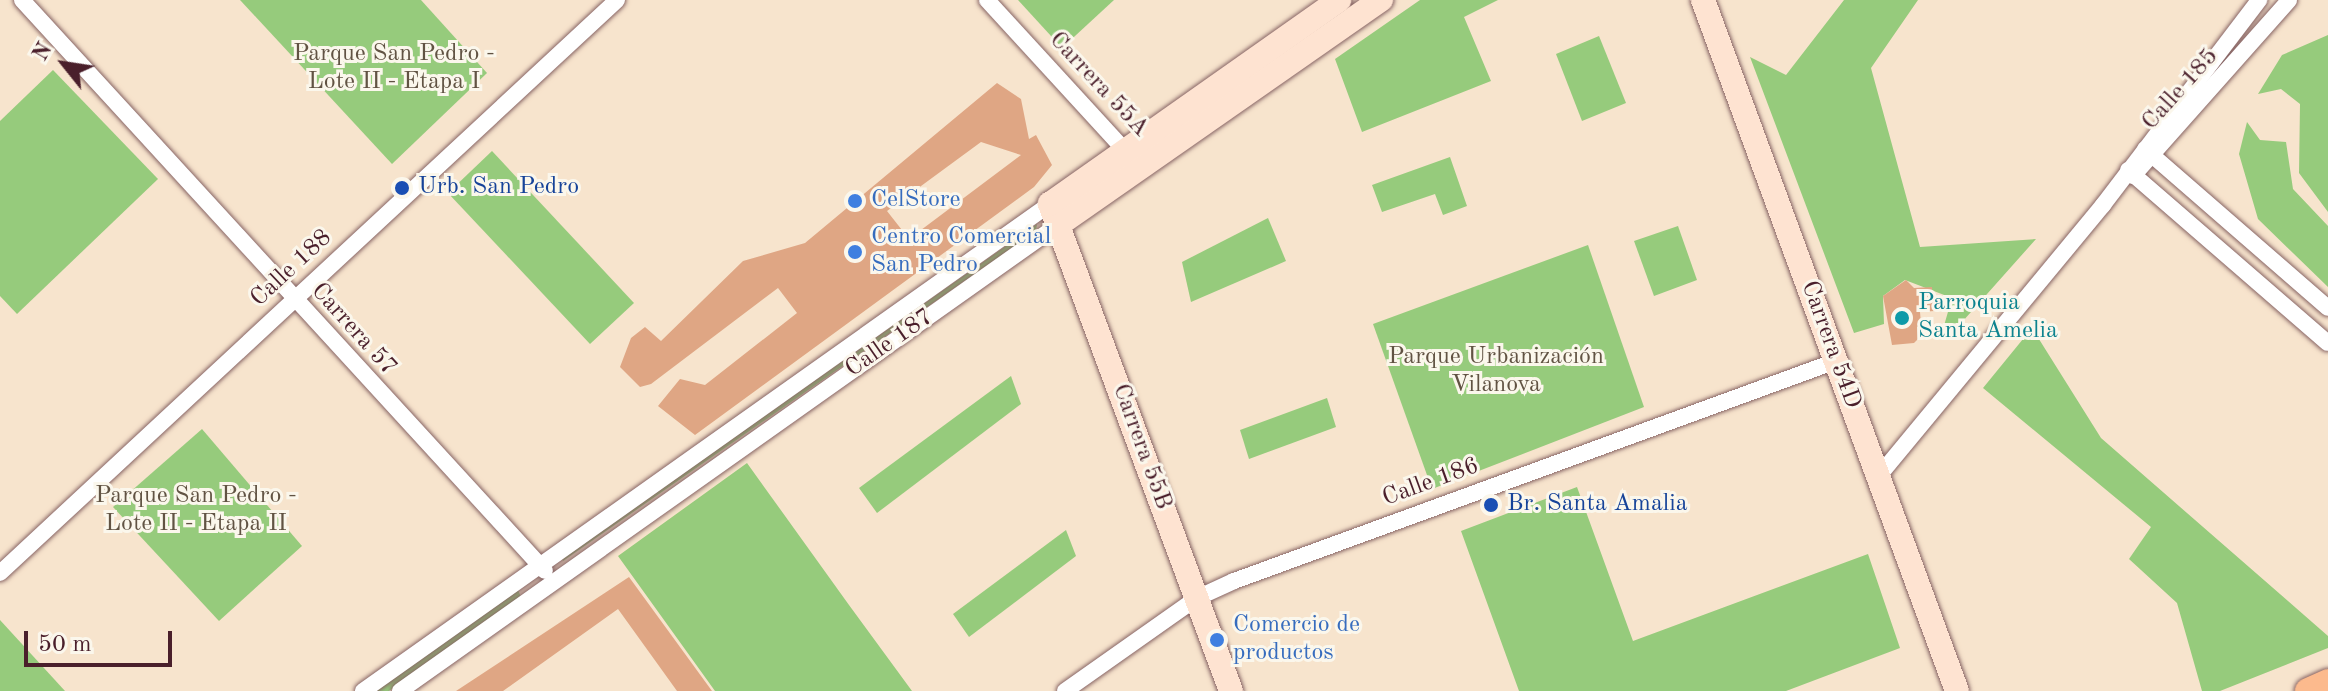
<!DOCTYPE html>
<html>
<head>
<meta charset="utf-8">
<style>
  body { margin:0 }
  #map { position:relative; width:2328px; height:691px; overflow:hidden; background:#f7e4cd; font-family:"Old Standard TT",serif }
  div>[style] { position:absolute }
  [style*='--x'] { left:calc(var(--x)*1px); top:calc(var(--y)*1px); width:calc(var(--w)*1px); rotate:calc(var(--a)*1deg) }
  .green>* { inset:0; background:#96cb7c }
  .building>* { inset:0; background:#dfa684 }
  .roads { filter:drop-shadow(0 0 2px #876464) drop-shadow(0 0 2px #876464) }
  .street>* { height:16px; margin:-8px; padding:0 8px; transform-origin:8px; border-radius:8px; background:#fff }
  .secondary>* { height:24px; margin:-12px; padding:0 12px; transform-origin:12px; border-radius:12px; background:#fee3d1 }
  .primary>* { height:26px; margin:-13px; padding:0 13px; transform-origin:13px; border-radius:13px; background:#fcba8d }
  .dots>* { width:22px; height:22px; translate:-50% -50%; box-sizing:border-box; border:4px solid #fbf7ec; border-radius:50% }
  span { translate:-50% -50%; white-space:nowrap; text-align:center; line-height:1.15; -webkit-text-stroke:6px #fbf7ec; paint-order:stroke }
  .park-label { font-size:24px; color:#615343 }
  .street-label { font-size:24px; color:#4a1f2b }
  .transit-label { font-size:24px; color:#164399 }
  .left { translate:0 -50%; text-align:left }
  .shop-label { font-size:24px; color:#366cbe }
  .culture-label { font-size:24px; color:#0d838f }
  .north { position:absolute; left:24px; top:24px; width:80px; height:80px; -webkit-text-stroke:6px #fbf7ec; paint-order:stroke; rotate:300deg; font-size:22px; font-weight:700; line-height:32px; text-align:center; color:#4a1f2b }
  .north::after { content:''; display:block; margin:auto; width:28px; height:36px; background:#4a1f2b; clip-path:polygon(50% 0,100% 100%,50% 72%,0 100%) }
  .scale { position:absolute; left:24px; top:631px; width:148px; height:36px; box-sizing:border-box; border:4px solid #4a1f2b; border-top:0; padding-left:10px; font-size:24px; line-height:28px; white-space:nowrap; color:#4a1f2b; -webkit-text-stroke:6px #fbf7ec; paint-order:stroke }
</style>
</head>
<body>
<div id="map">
  <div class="green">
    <div style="clip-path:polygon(240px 0,421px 0,487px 73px,392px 164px)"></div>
    <div style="clip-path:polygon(1018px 0,1114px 0,1062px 48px)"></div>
    <div style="clip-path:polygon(1420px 0,1498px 0,1464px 17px,1491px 81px,1362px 132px,1335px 59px)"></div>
    <div style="clip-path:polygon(1844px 0,1918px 0,1871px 68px,1920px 247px,2036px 239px,1955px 330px,1949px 326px,1941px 336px,1952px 298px,1905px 280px,1883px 296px,1884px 324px,1854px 333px,1750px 57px,1786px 75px)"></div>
    <div style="clip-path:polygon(2328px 35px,2328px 212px,2299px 173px,2300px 104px,2281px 89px,2258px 94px,2282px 55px)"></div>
    <div style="clip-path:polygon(1599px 36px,1626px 103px,1582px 121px,1556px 54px)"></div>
    <div style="clip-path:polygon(53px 70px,158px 179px,17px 314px,0 296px,0 121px)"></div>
    <div style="clip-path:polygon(2247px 122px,2260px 140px,2286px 142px,2293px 189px,2328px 226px,2328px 287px,2258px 219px,2239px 154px)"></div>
    <div style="clip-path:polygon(492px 151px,634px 303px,590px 344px,448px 193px)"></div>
    <div style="clip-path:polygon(1450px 157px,1467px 206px,1443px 215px,1435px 194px,1382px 212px,1372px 185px)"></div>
    <div style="clip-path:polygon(1268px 218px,1286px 261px,1191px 302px,1182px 262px)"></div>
    <div style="clip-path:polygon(1037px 224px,1036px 231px,563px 561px,562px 559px)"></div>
    <div style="clip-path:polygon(1678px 226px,1697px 280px,1654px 296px,1634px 241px)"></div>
    <div style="clip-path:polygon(1588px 245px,1644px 407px,1432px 489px,1373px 324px)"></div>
    <div style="clip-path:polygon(2032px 328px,2101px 438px,2328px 636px,2328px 648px,2220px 691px,2202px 691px,2177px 603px,2129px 559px,2151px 527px,1983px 388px)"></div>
    <div style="clip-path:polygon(1011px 376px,1021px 404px,877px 513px,859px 488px)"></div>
    <div style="clip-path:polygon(1327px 398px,1336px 427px,1249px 459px,1240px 430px)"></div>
    <div style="clip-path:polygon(202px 429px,302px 546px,219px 621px,113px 507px)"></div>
    <div style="clip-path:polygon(747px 463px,849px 605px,912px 691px,715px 691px,618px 556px)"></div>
    <div style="clip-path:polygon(1577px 487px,1633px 641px,1868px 554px,1900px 648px,1786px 691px,1519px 691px,1461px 531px)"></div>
    <div style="clip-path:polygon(1066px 530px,1076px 556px,969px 637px,953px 614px)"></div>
    <div style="clip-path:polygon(518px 590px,521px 597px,389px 691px,375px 691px)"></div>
    <div style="clip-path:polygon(0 620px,65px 691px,0 691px)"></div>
  </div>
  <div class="building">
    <div style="clip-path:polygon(evenodd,997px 83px,1021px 99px,1029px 139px,1036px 135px,1052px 165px,1034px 187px,695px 435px,658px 406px,680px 379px,705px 385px,797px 313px,778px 288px,651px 384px,640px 387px,620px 367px,631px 338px,645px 327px,661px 341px,743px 261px,805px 243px,997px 83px,981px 142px,1021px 155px,909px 239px,887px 211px,981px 142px)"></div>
    <div style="clip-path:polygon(1906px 280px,1914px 288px,1932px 287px,1934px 311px,1920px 312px,1922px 335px,1914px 343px,1892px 345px,1883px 296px)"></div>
    <div style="clip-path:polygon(629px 577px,712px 691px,677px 691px,618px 609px,503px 691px,456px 691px)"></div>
  </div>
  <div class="roads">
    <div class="street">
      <div style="--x:22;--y:0;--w:774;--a:47.51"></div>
      <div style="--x:987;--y:0;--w:214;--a:47.5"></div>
      <div style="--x:2145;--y:149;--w:242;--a:41"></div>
      <div style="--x:2128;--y:170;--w:264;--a:40.9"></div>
      <div style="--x:2133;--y:176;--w:235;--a:-48.4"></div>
      <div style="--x:1878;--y:477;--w:353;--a:-50.4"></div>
      <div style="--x:2103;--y:205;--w:258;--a:-52.7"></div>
      <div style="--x:0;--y:573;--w:842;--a:-42.88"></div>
      <div style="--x:363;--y:691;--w:842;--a:-35.33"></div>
      <div style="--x:400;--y:691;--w:806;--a:-35.31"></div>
      <div style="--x:1065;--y:691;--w:161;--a:-35.2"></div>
      <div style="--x:1197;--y:598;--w:41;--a:-24.7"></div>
      <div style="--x:1234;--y:581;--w:641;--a:-20.07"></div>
    </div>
    <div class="secondary">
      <div style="--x:1703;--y:0;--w:736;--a:69.82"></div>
      <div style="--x:1058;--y:225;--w:394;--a:-34.9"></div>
      <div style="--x:1231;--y:691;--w:520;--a:-110.39"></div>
      <div style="--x:1050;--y:204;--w:354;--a:-35.2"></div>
    </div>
    <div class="primary">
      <div style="--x:2308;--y:691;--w:22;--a:-24"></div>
    </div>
  </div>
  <div class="dots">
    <div style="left:402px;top:188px;background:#1a4fb4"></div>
    <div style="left:855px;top:201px;background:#3f7fe0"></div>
    <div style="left:855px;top:252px;background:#3f7fe0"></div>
    <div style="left:1902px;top:318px;background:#0f9aa8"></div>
    <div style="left:1491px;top:505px;background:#1a4fb4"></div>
    <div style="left:1217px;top:640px;background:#3f7fe0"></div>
  </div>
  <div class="park-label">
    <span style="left:394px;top:69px">Parque San Pedro -<br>Lote II - Etapa I</span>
    <span style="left:1496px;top:372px">Parque Urbanización<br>Vilanova</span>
    <span style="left:196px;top:511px">Parque San Pedro -<br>Lote II - Etapa II</span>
  </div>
  <div class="street-label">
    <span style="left:1098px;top:85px;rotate:47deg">Carrera 55A</span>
    <span style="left:2181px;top:90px;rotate:-48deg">Calle 185</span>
    <span style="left:292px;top:269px;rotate:-43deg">Calle 188</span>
    <span style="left:353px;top:330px;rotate:48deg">Carrera 57</span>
    <span style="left:890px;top:344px;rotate:-35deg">Calle 187</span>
    <span style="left:1830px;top:345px;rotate:70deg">Carrera 54D</span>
    <span style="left:1141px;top:447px;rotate:70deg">Carrera 55B</span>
    <span style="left:1431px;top:483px;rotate:-20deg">Calle 186</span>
  </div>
  <div class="transit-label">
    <span class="left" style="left:418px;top:188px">Urb. San Pedro</span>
    <span class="left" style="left:1507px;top:505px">Br. Santa Amalia</span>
  </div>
  <div class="shop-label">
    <span class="left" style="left:871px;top:201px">CelStore</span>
    <span class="left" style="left:871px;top:252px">Centro Comercial<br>San Pedro</span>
    <span class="left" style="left:1233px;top:640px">Comercio de<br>productos</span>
  </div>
  <div class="culture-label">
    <span class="left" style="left:1918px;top:318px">Parroquia<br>Santa Amelia</span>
  </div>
  <div class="north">N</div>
  <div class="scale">50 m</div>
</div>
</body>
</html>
